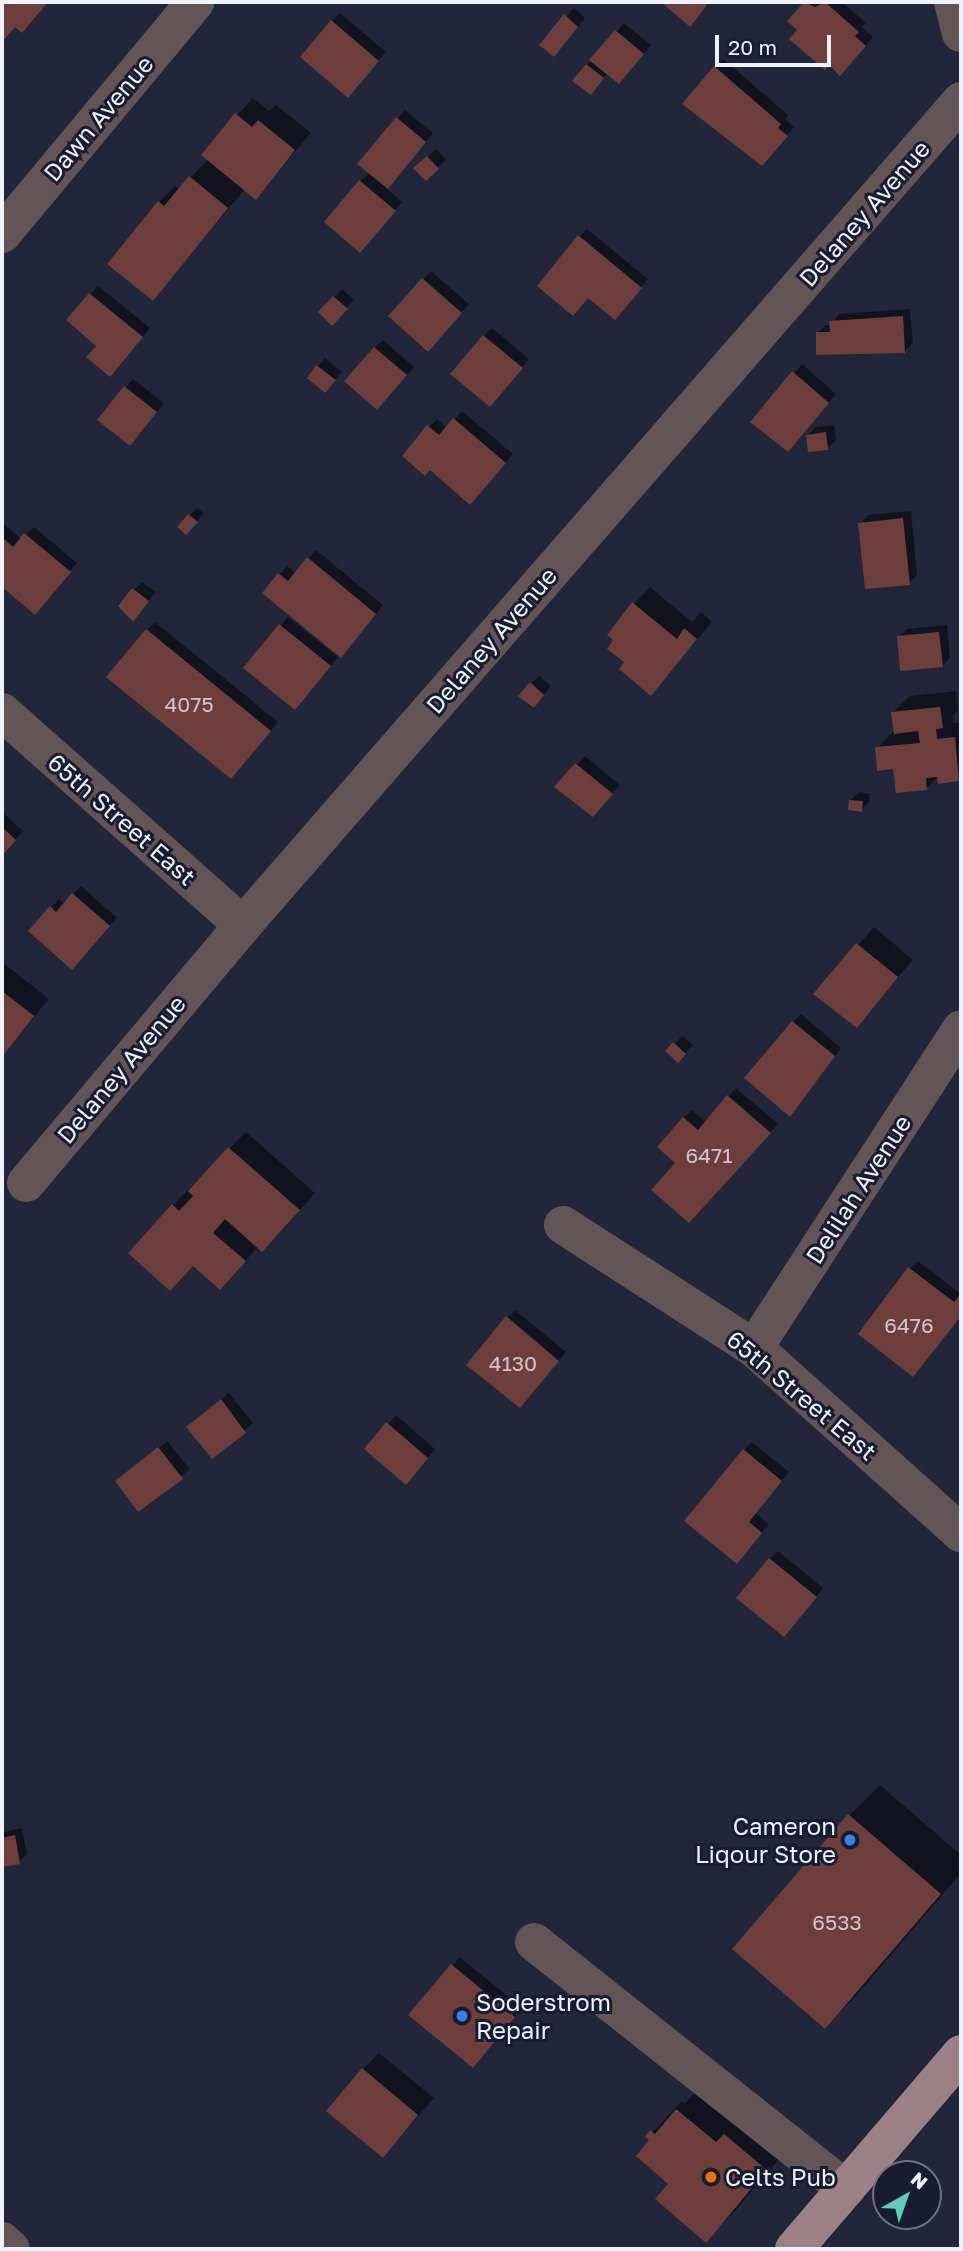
<!DOCTYPE html>
<html>
<head>
<meta charset="utf-8">
<style>
  body { margin:0 }
  #map { position:relative; width:963px; height:2251px; overflow:hidden; background:#21263c; font-family:"Golos Text",sans-serif }
  div>[style] { position:absolute }
  [style*='--x'] { left:calc(var(--x)*1px); top:calc(var(--y)*1px); width:calc(var(--w)*1px); rotate:calc(var(--a)*1deg) }
  .shadow>* { inset:0; background:#0007 }
  .building>* { inset:0; background:#6e3e3a }
  .street>* { height:38px; margin:-19px; padding:0 19px; transform-origin:19px; border-radius:19px; background:#635456 }
  .primary>* { height:38px; margin:-19px; padding:0 19px; transform-origin:19px; border-radius:19px; background:#9d8083 }
  .dots>* { width:19px; height:19px; translate:-50% -50%; box-sizing:border-box; border:4px solid #181c32; border-radius:50% }
  span { translate:-50% -50%; white-space:nowrap; text-align:center; line-height:1.15; -webkit-text-stroke:6px #181c32; paint-order:stroke }
  .number-label { font-size:21px; color:#cfc6ce }
  .number-label span { -webkit-text-stroke-width:0 }
  .street-label { font-size:24px; color:#eff3ff }
  .poi-label { font-size:24px; color:#eff3ff }
  .right { translate:-100% -50%; text-align:right }
  .left { translate:0 -50%; text-align:left }
  .frame { position:absolute; inset:0; border:4px solid #eff3ff; pointer-events:none }
  .north { position:absolute; left:872px; top:2160px; width:70px; height:70px; box-sizing:border-box; background:#181c32; border:2px solid #6e7284; border-radius:50%; rotate:40deg; font-size:19px; font-weight:700; line-height:28px; text-align:center; color:#eff3ff }
  .north::after { content:''; display:block; margin:auto; width:24px; height:32px; background:#5eceb8; clip-path:polygon(50% 0,100% 100%,50% 72%,0 100%) }
  .scale { position:absolute; left:715px; top:35px; width:116px; height:32px; box-sizing:border-box; border:4px solid #eff3ff; border-top:0; padding-left:9px; font-size:21px; line-height:24px; white-space:nowrap; color:#eff3ff; -webkit-text-stroke:5px #181c32; paint-order:stroke }
</style>
</head>
<body>
<div id="map">
  <div class="shadow">
    <div style="clip-path:polygon(806px 2px,842px 2px,866px 23px,861px 27px,873px 37px,848px 65px,789px 21px)"></div>
    <div style="clip-path:polygon(574px 8px,585px 18px,562px 47px,541px 45px)"></div>
    <div style="clip-path:polygon(340px 13px,386px 52px,356px 87px,332px 21px)"></div>
    <div style="clip-path:polygon(624px 23px,651px 45px,627px 74px,608px 73px,599px 84px,587px 65px)"></div>
    <div style="clip-path:polygon(723px 59px,788px 115px,785px 119px,794px 127px,770px 156px,684px 103px)"></div>
    <div style="clip-path:polygon(253px 98px,269px 111px,276px 105px,311px 133px,256px 197px,245px 189px,153px 298px,159px 202px,175px 186px,180px 189px,208px 159px,237px 115px)"></div>
    <div style="clip-path:polygon(405px 110px,433px 133px,386px 188px,402px 202px,368px 243px,360px 181px,370px 172px,360px 164px)"></div>
    <div style="clip-path:polygon(436px 149px,446px 160px,426px 179px,416px 168px)"></div>
    <div style="clip-path:polygon(587px 229px,648px 279px,623px 309px,589px 296px,579px 237px)"></div>
    <div style="clip-path:polygon(431px 271px,469px 304px,436px 341px,390px 316px)"></div>
    <div style="clip-path:polygon(98px 286px,150px 328px,118px 366px,68px 320px)"></div>
    <div style="clip-path:polygon(342px 289px,354px 300px,340px 315px,320px 312px)"></div>
    <div style="clip-path:polygon(910px 309px,913px 343px,905px 351px,817px 333px,826px 325px,831px 325px,839px 314px)"></div>
    <div style="clip-path:polygon(492px 328px,529px 359px,498px 397px,484px 336px)"></div>
    <div style="clip-path:polygon(383px 340px,414px 367px,385px 400px,375px 348px)"></div>
    <div style="clip-path:polygon(325px 358px,342px 372px,333px 382px,309px 378px)"></div>
    <div style="clip-path:polygon(802px 364px,836px 394px,796px 442px,753px 421px)"></div>
    <div style="clip-path:polygon(133px 379px,164px 403px,138px 436px,99px 419px)"></div>
    <div style="clip-path:polygon(462px 411px,513px 454px,478px 495px,430px 468px,429px 427px,437px 419px,447px 428px)"></div>
    <div style="clip-path:polygon(834px 425px,836px 440px,828px 448px,808px 435px,816px 427px)"></div>
    <div style="clip-path:polygon(197px 508px,204px 513px,194px 525px,189px 516px)"></div>
    <div style="clip-path:polygon(911px 511px,917px 575px,909px 583px,860px 523px,868px 515px)"></div>
    <div style="clip-path:polygon(2px 523px,22px 539px,34px 527px,77px 563px,35px 612px,2px 585px)"></div>
    <div style="clip-path:polygon(316px 550px,383px 605px,349px 647px,264px 592px,287px 566px,296px 573px)"></div>
    <div style="clip-path:polygon(142px 582px,156px 592px,133px 620px,134px 590px)"></div>
    <div style="clip-path:polygon(650px 587px,692px 622px,701px 612px,712px 622px,651px 694px,626px 662px,634px 604px)"></div>
    <div style="clip-path:polygon(288px 617px,338px 657px,302px 700px,246px 668px)"></div>
    <div style="clip-path:polygon(155px 622px,278px 722px,239px 769px,147px 630px)"></div>
    <div style="clip-path:polygon(947px 625px,950px 658px,942px 666px,899px 637px,907px 629px)"></div>
    <div style="clip-path:polygon(539px 676px,551px 686px,541px 698px,531px 684px)"></div>
    <div style="clip-path:polygon(956px 691px,958px 710px,953px 715px,953px 723px,961px 722px,961px 777px,958px 780px,938px 777px,927px 788px,895px 767px,877px 748px,894px 731px,893px 712px,910px 696px)"></div>
    <div style="clip-path:polygon(585px 756px,620px 785px,601px 806px,557px 787px)"></div>
    <div style="clip-path:polygon(859px 792px,870px 794px,869px 802px,861px 810px,851px 800px)"></div>
    <div style="clip-path:polygon(2px 812px,23px 831px,2px 854px)"></div>
    <div style="clip-path:polygon(81px 886px,117px 918px,80px 960px,30px 931px,59px 899px,65px 904px)"></div>
    <div style="clip-path:polygon(874px 927px,913px 960px,856px 1025px,816px 994px)"></div>
    <div style="clip-path:polygon(2px 962px,49px 999px,2px 1055px)"></div>
    <div style="clip-path:polygon(801px 1014px,841px 1048px,790px 1114px,746px 1078px)"></div>
    <div style="clip-path:polygon(682px 1036px,693px 1045px,678px 1060px,668px 1051px)"></div>
    <div style="clip-path:polygon(736px 1088px,778px 1124px,697px 1213px,677px 1162px,684px 1118px,692px 1110px,706px 1122px)"></div>
    <div style="clip-path:polygon(246px 1132px,315px 1193px,279px 1234px,262px 1250px,258px 1246px,237px 1271px,173px 1205px)"></div>
    <div style="clip-path:polygon(918px 1261px,961px 1294px,961px 1315px,913px 1375px,910px 1269px)"></div>
    <div style="clip-path:polygon(515px 1310px,566px 1352px,528px 1398px,507px 1318px)"></div>
    <div style="clip-path:polygon(229px 1393px,253px 1423px,212px 1457px,188px 1427px)"></div>
    <div style="clip-path:polygon(396px 1415px,435px 1449px,414px 1474px,367px 1449px)"></div>
    <div style="clip-path:polygon(167px 1441px,190px 1469px,138px 1509px,126px 1474px)"></div>
    <div style="clip-path:polygon(752px 1442px,789px 1472px,755px 1513px,769px 1524px,745px 1553px,744px 1450px)"></div>
    <div style="clip-path:polygon(778px 1551px,823px 1588px,792px 1627px,770px 1559px)"></div>
    <div style="clip-path:polygon(880px 1785px,961px 1855px,961px 1873px,855px 1997px,825px 2027px,735px 1949px,850px 1815px)"></div>
    <div style="clip-path:polygon(2px 1823px,4px 1832px,22px 1828px,27px 1854px,19px 1862px,2px 1865px)"></div>
    <div style="clip-path:polygon(460px 1957px,522px 2008px,481px 2058px,411px 2015px)"></div>
    <div style="clip-path:polygon(379px 2053px,434px 2098px,383px 2156px,363px 2069px)"></div>
    <div style="clip-path:polygon(708px 2080px,795px 2140px,736px 2210px,706px 2240px,671px 2184px,648px 2137px,682px 2101px,684px 2104px)"></div>
  </div>
  <div class="building">
    <div style="clip-path:polygon(2px 2px,48px 2px,22px 33px,15px 27px,2px 42px)"></div>
    <div style="clip-path:polygon(661px 2px,703px 2px,707px 5px,690px 27px)"></div>
    <div style="clip-path:polygon(804px 2px,815px 7px,825px 2px,859px 32px,855px 36px,866px 46px,840px 76px,829px 65px,825px 70px,789px 39px,797px 30px,787px 21px)"></div>
    <div style="clip-path:polygon(564px 14px,578px 27px,554px 57px,539px 45px)"></div>
    <div style="clip-path:polygon(331px 20px,379px 61px,348px 98px,300px 57px)"></div>
    <div style="clip-path:polygon(615px 30px,644px 54px,619px 84px,589px 60px)"></div>
    <div style="clip-path:polygon(586px 64px,604px 78px,591px 95px,572px 81px)"></div>
    <div style="clip-path:polygon(714px 66px,781px 124px,778px 128px,788px 136px,762px 166px,682px 104px)"></div>
    <div style="clip-path:polygon(235px 113px,252px 127px,258px 120px,295px 150px,256px 200px,201px 155px)"></div>
    <div style="clip-path:polygon(396px 117px,426px 142px,388px 189px,357px 164px)"></div>
    <div style="clip-path:polygon(427px 156px,439px 169px,426px 181px,413px 168px)"></div>
    <div style="clip-path:polygon(189px 176px,228px 208px,153px 301px,107px 264px,158px 201px,164px 206px)"></div>
    <div style="clip-path:polygon(359px 180px,396px 211px,360px 253px,324px 222px)"></div>
    <div style="clip-path:polygon(578px 235px,642px 288px,615px 320px,588px 298px,573px 316px,537px 286px)"></div>
    <div style="clip-path:polygon(422px 278px,462px 313px,428px 352px,388px 316px)"></div>
    <div style="clip-path:polygon(89px 293px,143px 337px,110px 377px,86px 357px,96px 346px,66px 320px)"></div>
    <div style="clip-path:polygon(333px 296px,348px 309px,332px 326px,318px 312px)"></div>
    <div style="clip-path:polygon(903px 316px,905px 353px,816px 355px,816px 332px,830px 332px,829px 321px)"></div>
    <div style="clip-path:polygon(483px 335px,523px 368px,490px 407px,450px 374px)"></div>
    <div style="clip-path:polygon(374px 347px,407px 375px,377px 410px,344px 381px)"></div>
    <div style="clip-path:polygon(316px 365px,336px 380px,325px 393px,307px 378px)"></div>
    <div style="clip-path:polygon(792px 371px,829px 403px,788px 452px,750px 422px)"></div>
    <div style="clip-path:polygon(124px 386px,157px 412px,130px 446px,97px 420px)"></div>
    <div style="clip-path:polygon(453px 418px,506px 463px,470px 505px,430px 470px,425px 476px,402px 456px,427px 425px,439px 435px)"></div>
    <div style="clip-path:polygon(826px 432px,828px 450px,808px 452px,806px 435px)"></div>
    <div style="clip-path:polygon(188px 514px,198px 522px,186px 535px,177px 527px)"></div>
    <div style="clip-path:polygon(903px 518px,910px 585px,865px 589px,858px 523px)"></div>
    <div style="clip-path:polygon(24px 533px,71px 572px,35px 615px,2px 587px,2px 537px,13px 547px)"></div>
    <div style="clip-path:polygon(307px 557px,376px 614px,341px 658px,262px 593px,278px 573px,288px 581px)"></div>
    <div style="clip-path:polygon(132px 588px,149px 601px,133px 622px,118px 606px)"></div>
    <div style="clip-path:polygon(632px 602px,677px 639px,684px 628px,697px 639px,651px 696px,619px 669px,624px 662px,607px 649px,613px 640px,607px 635px)"></div>
    <div style="clip-path:polygon(279px 624px,331px 666px,295px 710px,243px 668px)"></div>
    <div style="clip-path:polygon(146px 629px,271px 731px,231px 779px,106px 677px)"></div>
    <div style="clip-path:polygon(939px 632px,943px 667px,900px 671px,897px 636px)"></div>
    <div style="clip-path:polygon(530px 682px,544px 695px,534px 708px,518px 696px)"></div>
    <div style="clip-path:polygon(940px 707px,943px 728px,936px 729px,937px 739px,955px 737px,959px 781px,938px 784px,937px 777px,926px 778px,927px 790px,896px 793px,893px 769px,877px 771px,875px 747px,920px 743px,918px 731px,894px 734px,891px 712px)"></div>
    <div style="clip-path:polygon(575px 763px,613px 794px,593px 817px,554px 787px)"></div>
    <div style="clip-path:polygon(849px 800px,863px 801px,862px 812px,848px 810px)"></div>
    <div style="clip-path:polygon(2px 827px,16px 840px,2px 856px)"></div>
    <div style="clip-path:polygon(72px 893px,110px 926px,72px 970px,28px 931px,50px 906px,56px 912px)"></div>
    <div style="clip-path:polygon(856px 943px,898px 977px,857px 1028px,813px 994px)"></div>
    <div style="clip-path:polygon(2px 991px,34px 1016px,2px 1057px)"></div>
    <div style="clip-path:polygon(792px 1021px,835px 1056px,790px 1117px,744px 1078px)"></div>
    <div style="clip-path:polygon(673px 1042px,686px 1054px,678px 1063px,665px 1051px)"></div>
    <div style="clip-path:polygon(727px 1095px,771px 1133px,689px 1223px,651px 1190px,675px 1163px,657px 1147px,683px 1117px,698px 1130px)"></div>
    <div style="clip-path:polygon(228px 1147px,300px 1210px,262px 1252px,225px 1219px,213px 1233px,246px 1261px,220px 1290px,193px 1266px,170px 1291px,128px 1253px,172px 1204px,179px 1211px,193px 1196px,188px 1191px)"></div>
    <div style="clip-path:polygon(908px 1267px,954px 1302px,961px 1293px,961px 1316px,913px 1377px,858px 1334px)"></div>
    <div style="clip-path:polygon(506px 1316px,559px 1361px,520px 1408px,466px 1365px)"></div>
    <div style="clip-path:polygon(221px 1399px,246px 1433px,212px 1459px,186px 1427px)"></div>
    <div style="clip-path:polygon(386px 1422px,428px 1458px,406px 1485px,364px 1449px)"></div>
    <div style="clip-path:polygon(158px 1447px,183px 1479px,138px 1512px,115px 1481px)"></div>
    <div style="clip-path:polygon(743px 1449px,782px 1481px,749px 1522px,762px 1533px,737px 1564px,684px 1521px)"></div>
    <div style="clip-path:polygon(769px 1558px,817px 1597px,784px 1637px,736px 1598px)"></div>
    <div style="clip-path:polygon(848px 1814px,941px 1894px,825px 2029px,732px 1949px)"></div>
    <div style="clip-path:polygon(15px 1835px,20px 1864px,2px 1867px,2px 1838px)"></div>
    <div style="clip-path:polygon(451px 1964px,515px 2017px,473px 2068px,408px 2015px)"></div>
    <div style="clip-path:polygon(362px 2068px,418px 2115px,383px 2158px,326px 2111px)"></div>
    <div style="clip-path:polygon(676px 2109px,716px 2142px,724px 2134px,767px 2170px,706px 2243px,655px 2199px,668px 2184px,636px 2156px,649px 2140px,645px 2137px,650px 2130px,655px 2134px)"></div>
  </div>
  <div class="street">
    <div style="--x:953;--y:2;--w:32;--a:76"></div>
    <div style="--x:2;--y:234;--w:302;--a:-50.2"></div>
    <div style="--x:2;--y:712;--w:322;--a:41.5"></div>
    <div style="--x:26;--y:1183;--w:337;--a:-49.9"></div>
    <div style="--x:243;--y:925;--w:1093;--a:-48.93"></div>
    <div style="--x:563;--y:1225;--w:227;--a:32.8"></div>
    <div style="--x:754;--y:1348;--w:278;--a:41.8"></div>
    <div style="--x:754;--y:1348;--w:380;--a:-57"></div>
    <div style="--x:534;--y:1942;--w:398;--a:38.4"></div>
    <div style="--x:2;--y:2241;--w:12;--a:42"></div>
  </div>
  <div class="primary">
    <div style="--x:794;--y:2249;--w:257;--a:-49.4"></div>
  </div>
  <div class="dots">
    <div style="left:850px;top:1840px;background:#3f7fe0"></div>
    <div style="left:462px;top:2016px;background:#3f7fe0"></div>
    <div style="left:711px;top:2177px;background:#e8710a"></div>
  </div>
  <div class="number-label">
    <span style="left:189px;top:704px">4075</span>
    <span style="left:709px;top:1155px">6471</span>
    <span style="left:909px;top:1325px">6476</span>
    <span style="left:513px;top:1363px">4130</span>
    <span style="left:837px;top:1922px">6533</span>
  </div>
  <div class="street-label">
    <span style="left:98px;top:118px;rotate:-50deg">Dawn Avenue</span>
    <span style="left:864px;top:213px;rotate:-49deg">Delaney Avenue</span>
    <span style="left:491px;top:640px;rotate:-49deg">Delaney Avenue</span>
    <span style="left:122px;top:819px;rotate:41deg">65th Street East</span>
    <span style="left:121px;top:1069px;rotate:-50deg">Delaney Avenue</span>
    <span style="left:858px;top:1189px;rotate:-57deg">Delilah Avenue</span>
    <span style="left:802px;top:1395px;rotate:40deg">65th Street East</span>
  </div>
  <div class="poi-label">
    <span class="right" style="left:836px;top:1840px">Cameron<br>Liqour Store</span>
    <span class="left" style="left:476px;top:2016px">Soderstrom<br>Repair</span>
    <span class="left" style="left:725px;top:2177px">Celts Pub</span>
  </div>
  <div class="frame"></div>
  <div class="north">N</div>
  <div class="scale">20 m</div>
</div>
</body>
</html>
